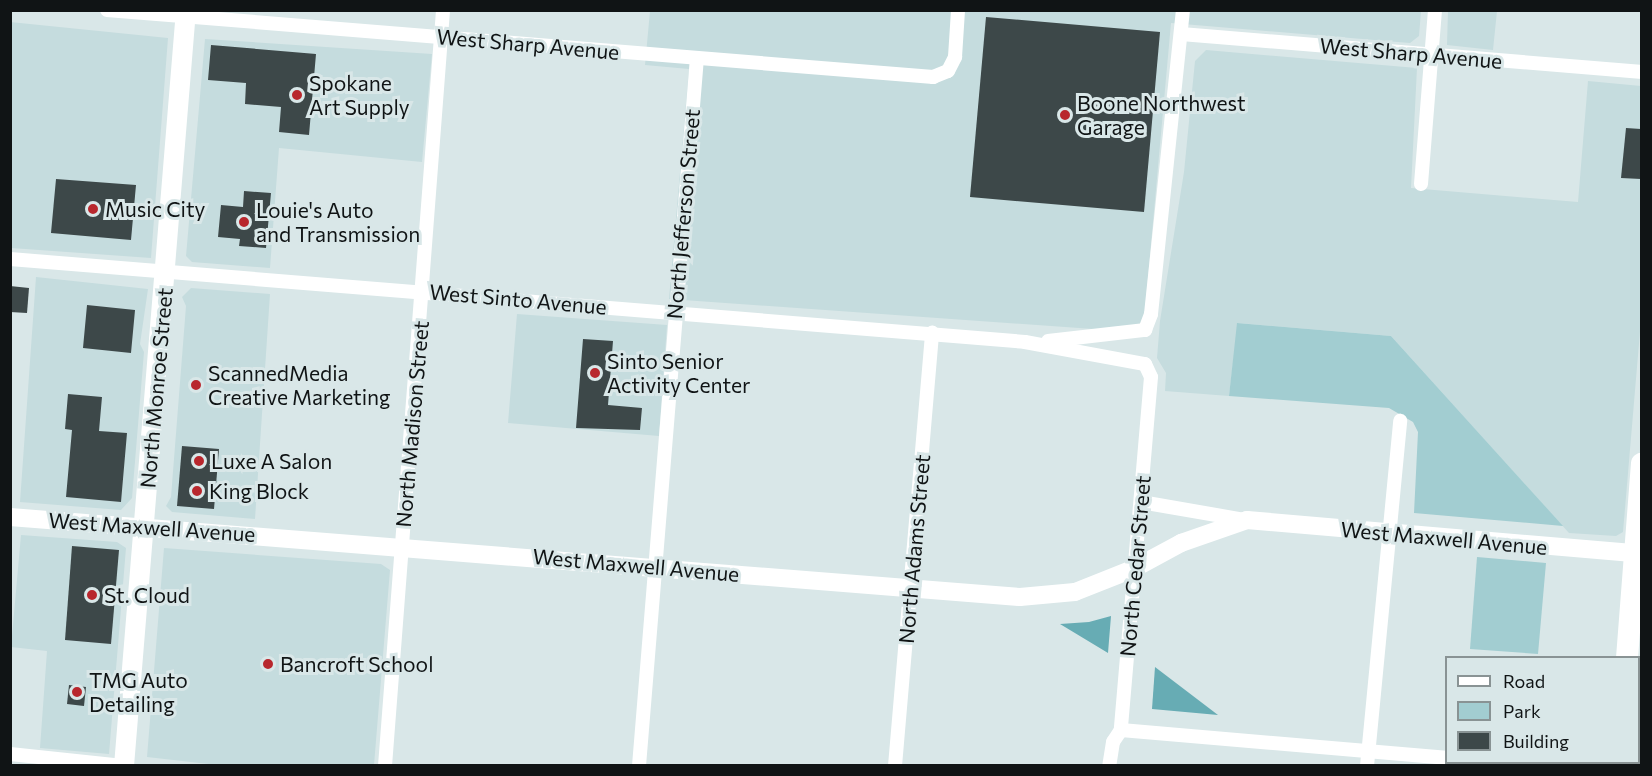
<!DOCTYPE html>
<html>
<head>
<meta charset="utf-8">
<style>
  body { margin:0 }
  #map { position:relative; width:1652px; height:776px; overflow:hidden; background:#d9e7e8; font-family:Commissioner,sans-serif }
  div>[style] { position:absolute }
  [style*='--x'] { left:calc(var(--x)*1px); top:calc(var(--y)*1px); width:calc(var(--w)*1px); rotate:calc(var(--a)*1deg) }
  .built>* { inset:0; background:#c5dcde }
  .green>* { inset:0; background:#a2cdd1 }
  .water>* { inset:0; background:#67acb4 }
  .building>* { inset:0; background:#3d4849 }
  .minor>* { height:14px; margin:-7px; padding:0 7px; transform-origin:7px; border-radius:7px; background:#fff }
  .tertiary>* { height:18px; margin:-9px; padding:0 9px; transform-origin:9px; border-radius:9px; background:#fff }
  .secondary>* { height:20px; margin:-10px; padding:0 10px; transform-origin:10px; border-radius:10px; background:#fff }
  .primary>* { height:22px; margin:-11px; padding:0 11px; transform-origin:11px; border-radius:11px; background:#fff }
  .dots>* { width:16px; height:16px; translate:-50% -50%; box-sizing:border-box; border:3px solid #d9e7e8; border-radius:50% }
  span { translate:-50% -50%; white-space:nowrap; text-align:center; line-height:1.15; -webkit-text-stroke:6px #d9e7e8; paint-order:stroke }
  .street-label { font-size:21px; color:#101415 }
  .poi-label { font-size:21px; color:#101415 }
  .left { translate:0 -50%; text-align:left }
  .frame { position:absolute; inset:0; border:12px solid #101415; pointer-events:none }
  .legend { position:absolute; left:1445px; top:656px; width:195px; height:108px; box-sizing:border-box; background:#d9e7e8; border:2px solid #899394; margin:0; padding:8px 10px; list-style:none; font-size:18px; color:#101415 }
  .legend li { display:flex; align-items:center; gap:12px; height:30px }
  .legend b { width:30px; border:2px solid #899394 }
</style>
</head>
<body>
<div id="map">
  <div class="built">
    <div style="clip-path:polygon(650px 11px,1421px 11px,1419px 36px,1410px 43px,1171px 23px,1144px 322px,1135px 332px,669px 299px,689px 69px,645px 65px)"></div>
    <div style="clip-path:polygon(1448px 11px,1497px 11px,1493px 50px,1447px 45px)"></div>
    <div style="clip-path:polygon(10px 22px,168px 38px,151px 258px,11px 248px)"></div>
    <div style="clip-path:polygon(205px 39px,432px 54px,422px 162px,279px 148px,270px 268px,192px 262px,186px 256px)"></div>
    <div style="clip-path:polygon(1206px 50px,1417px 68px,1411px 188px,1578px 202px,1588px 81px,1641px 86px,1641px 320px,1623px 532px,1616px 536px,1569px 533px,1391px 336px,1238px 323px,1229px 396px,1165px 391px,1166px 373px,1157px 358px,1160px 321px,1184px 172px,1195px 61px)"></div>
    <div style="clip-path:polygon(36px 277px,148px 289px,140px 344px,144px 352px,132px 498px,121px 510px,20px 502px)"></div>
    <div style="clip-path:polygon(191px 288px,270px 294px,255px 519px,172px 512px,166px 506px,171px 497px,186px 306px,182px 297px)"></div>
    <div style="clip-path:polygon(517px 314px,667px 325px,659px 436px,508px 423px)"></div>
    <div style="clip-path:polygon(21px 535px,117px 542px,126px 548px,109px 754px,40px 748px,47px 651px,11px 647px)"></div>
    <div style="clip-path:polygon(164px 548px,381px 564px,390px 570px,374px 765px,226px 766px,147px 757px)"></div>
  </div>
  <div class="green">
    <div style="clip-path:polygon(1237px 323px,1391px 336px,1563px 526px,1414px 513px,1418px 432px,1413px 422px,1389px 408px,1229px 396px)"></div>
    <div style="clip-path:polygon(1477px 557px,1546px 563px,1538px 654px,1470px 649px)"></div>
  </div>
  <div class="water">
    <div style="clip-path:polygon(1111px 616px,1108px 653px,1060px 624px,1089px 622px)"></div>
    <div style="clip-path:polygon(1155px 667px,1218px 715px,1152px 709px)"></div>
  </div>
  <div class="building">
    <div style="clip-path:polygon(986px 17px,1160px 32px,1144px 212px,970px 197px)"></div>
    <div style="clip-path:polygon(211px 45px,316px 54px,309px 135px,279px 132px,281px 107px,245px 104px,246px 83px,208px 80px)"></div>
    <div style="clip-path:polygon(1626px 128px,1641px 129px,1641px 179px,1621px 178px)"></div>
    <div style="clip-path:polygon(56px 179px,136px 185px,131px 240px,51px 233px)"></div>
    <div style="clip-path:polygon(244px 191px,271px 193px,266px 248px,239px 246px,240px 239px,218px 237px,221px 205px,243px 207px)"></div>
    <div style="clip-path:polygon(10px 286px,29px 288px,27px 313px,10px 312px)"></div>
    <div style="clip-path:polygon(87px 305px,135px 310px,131px 353px,83px 348px)"></div>
    <div style="clip-path:polygon(583px 339px,613px 341px,608px 405px,642px 408px,640px 430px,576px 428px)"></div>
    <div style="clip-path:polygon(68px 394px,102px 397px,99px 431px,127px 433px,121px 502px,66px 497px,72px 430px,65px 429px)"></div>
    <div style="clip-path:polygon(182px 446px,219px 449px,214px 509px,177px 506px)"></div>
    <div style="clip-path:polygon(72px 546px,119px 550px,111px 644px,65px 640px)"></div>
    <div style="clip-path:polygon(69px 685px,86px 687px,84px 706px,67px 704px)"></div>
  </div>
  <div class="minor">
    <div style="--x:107;--y:10;--w:829;--a:4.64"></div>
    <div style="--x:933;--y:77;--w:16;--a:-22"></div>
    <div style="--x:948;--y:71;--w:16;--a:-63"></div>
    <div style="--x:955;--y:57;--w:47;--a:-86.3"></div>
    <div style="--x:1181;--y:34;--w:463;--a:4.7"></div>
    <div style="--x:1421;--y:184;--w:175;--a:-85.4"></div>
    <div style="--x:10;--y:259;--w:1018;--a:4.67"></div>
    <div style="--x:1025;--y:342;--w:122;--a:10.4"></div>
    <div style="--x:1145;--y:364;--w:14;--a:65"></div>
    <div style="--x:1151;--y:377;--w:354;--a:94.9"></div>
    <div style="--x:1121;--y:730;--w:14;--a:124"></div>
    <div style="--x:1113;--y:742;--w:24;--a:99"></div>
    <div style="--x:1048;--y:341;--w:98;--a:-6.5"></div>
    <div style="--x:1145;--y:330;--w:17;--a:-69"></div>
    <div style="--x:1151;--y:314;--w:306;--a:-84"></div>
    <div style="--x:1141;--y:502;--w:106;--a:9.8"></div>
    <div style="--x:1121;--y:730;--w:326;--a:4.9"></div>
    <div style="--x:10;--y:754;--w:116;--a:6"></div>
    <div style="--x:1508;--y:762;--w:38;--a:6"></div>
    <div style="--x:385;--y:766;--w:758;--a:-85.61"></div>
    <div style="--x:639;--y:766;--w:710;--a:-85.32"></div>
    <div style="--x:895;--y:766;--w:435;--a:-85.1"></div>
    <div style="--x:1367;--y:766;--w:347;--a:-84.5"></div>
  </div>
  <div class="tertiary">
    <div style="--x:10;--y:517;--w:1013;--a:4.53"></div>
    <div style="--x:1020;--y:597;--w:55;--a:-5.2"></div>
    <div style="--x:1075;--y:592;--w:62;--a:-21.6"></div>
    <div style="--x:1133;--y:569;--w:55;--a:-28.4"></div>
    <div style="--x:1181;--y:543;--w:70;--a:-19.2"></div>
    <div style="--x:1247;--y:520;--w:396;--a:4.9"></div>
  </div>
  <div class="secondary">
    <div style="--x:124;--y:766;--w:759;--a:-85.31"></div>
  </div>
  <div class="primary">
    <div style="--x:1627;--y:658;--w:195;--a:-85.6"></div>
    <div style="--x:1618;--y:766;--w:4;--a:-90"></div>
  </div>
  <div class="dots">
    <div style="left:297px;top:95px;background:#b8272d"></div>
    <div style="left:1065px;top:115px;background:#b8272d"></div>
    <div style="left:93px;top:209px;background:#b8272d"></div>
    <div style="left:244px;top:222px;background:#b8272d"></div>
    <div style="left:595px;top:373px;background:#b8272d"></div>
    <div style="left:196px;top:385px;background:#b8272d"></div>
    <div style="left:199px;top:461px;background:#b8272d"></div>
    <div style="left:197px;top:491px;background:#b8272d"></div>
    <div style="left:92px;top:595px;background:#b8272d"></div>
    <div style="left:268px;top:664px;background:#b8272d"></div>
    <div style="left:77px;top:692px;background:#b8272d"></div>
  </div>
  <div class="street-label">
    <span style="left:528px;top:44px;rotate:5deg">West Sharp Avenue</span>
    <span style="left:1411px;top:53px;rotate:5deg">West Sharp Avenue</span>
    <span style="left:683px;top:214px;rotate:-85deg">North Jefferson Street</span>
    <span style="left:518px;top:299px;rotate:5deg">West Sinto Avenue</span>
    <span style="left:156px;top:388px;rotate:-85deg">North Monroe Street</span>
    <span style="left:412px;top:424px;rotate:-85deg">North Madison Street</span>
    <span style="left:152px;top:527px;rotate:4deg">West Maxwell Avenue</span>
    <span style="left:1444px;top:538px;rotate:5deg">West Maxwell Avenue</span>
    <span style="left:914px;top:549px;rotate:-85deg">North Adams Street</span>
    <span style="left:636px;top:565px;rotate:5deg">West Maxwell Avenue</span>
    <span style="left:1135px;top:566px;rotate:-85deg">North Cedar Street</span>
  </div>
  <div class="poi-label">
    <span class="left" style="left:309px;top:95px">Spokane<br>Art Supply</span>
    <span class="left" style="left:1077px;top:115px">Boone Northwest<br>Garage</span>
    <span class="left" style="left:105px;top:209px">Music City</span>
    <span class="left" style="left:256px;top:222px">Louie's Auto<br>and Transmission</span>
    <span class="left" style="left:607px;top:373px">Sinto Senior<br>Activity Center</span>
    <span class="left" style="left:208px;top:385px">ScannedMedia<br>Creative Marketing</span>
    <span class="left" style="left:211px;top:461px">Luxe A Salon</span>
    <span class="left" style="left:209px;top:491px">King Block</span>
    <span class="left" style="left:104px;top:595px">St. Cloud</span>
    <span class="left" style="left:280px;top:664px">Bancroft School</span>
    <span class="left" style="left:89px;top:692px">TMG Auto<br>Detailing</span>
  </div>
  <div class="frame"></div>
  <ul class="legend">
  <li><b style="height:8px;background:#fff"></b>Road</li>
  <li><b style="height:16px;background:#a2cdd1"></b>Park</li>
  <li><b style="height:16px;background:#3d4849"></b>Building</li>
  </ul>
</div>
</body>
</html>
